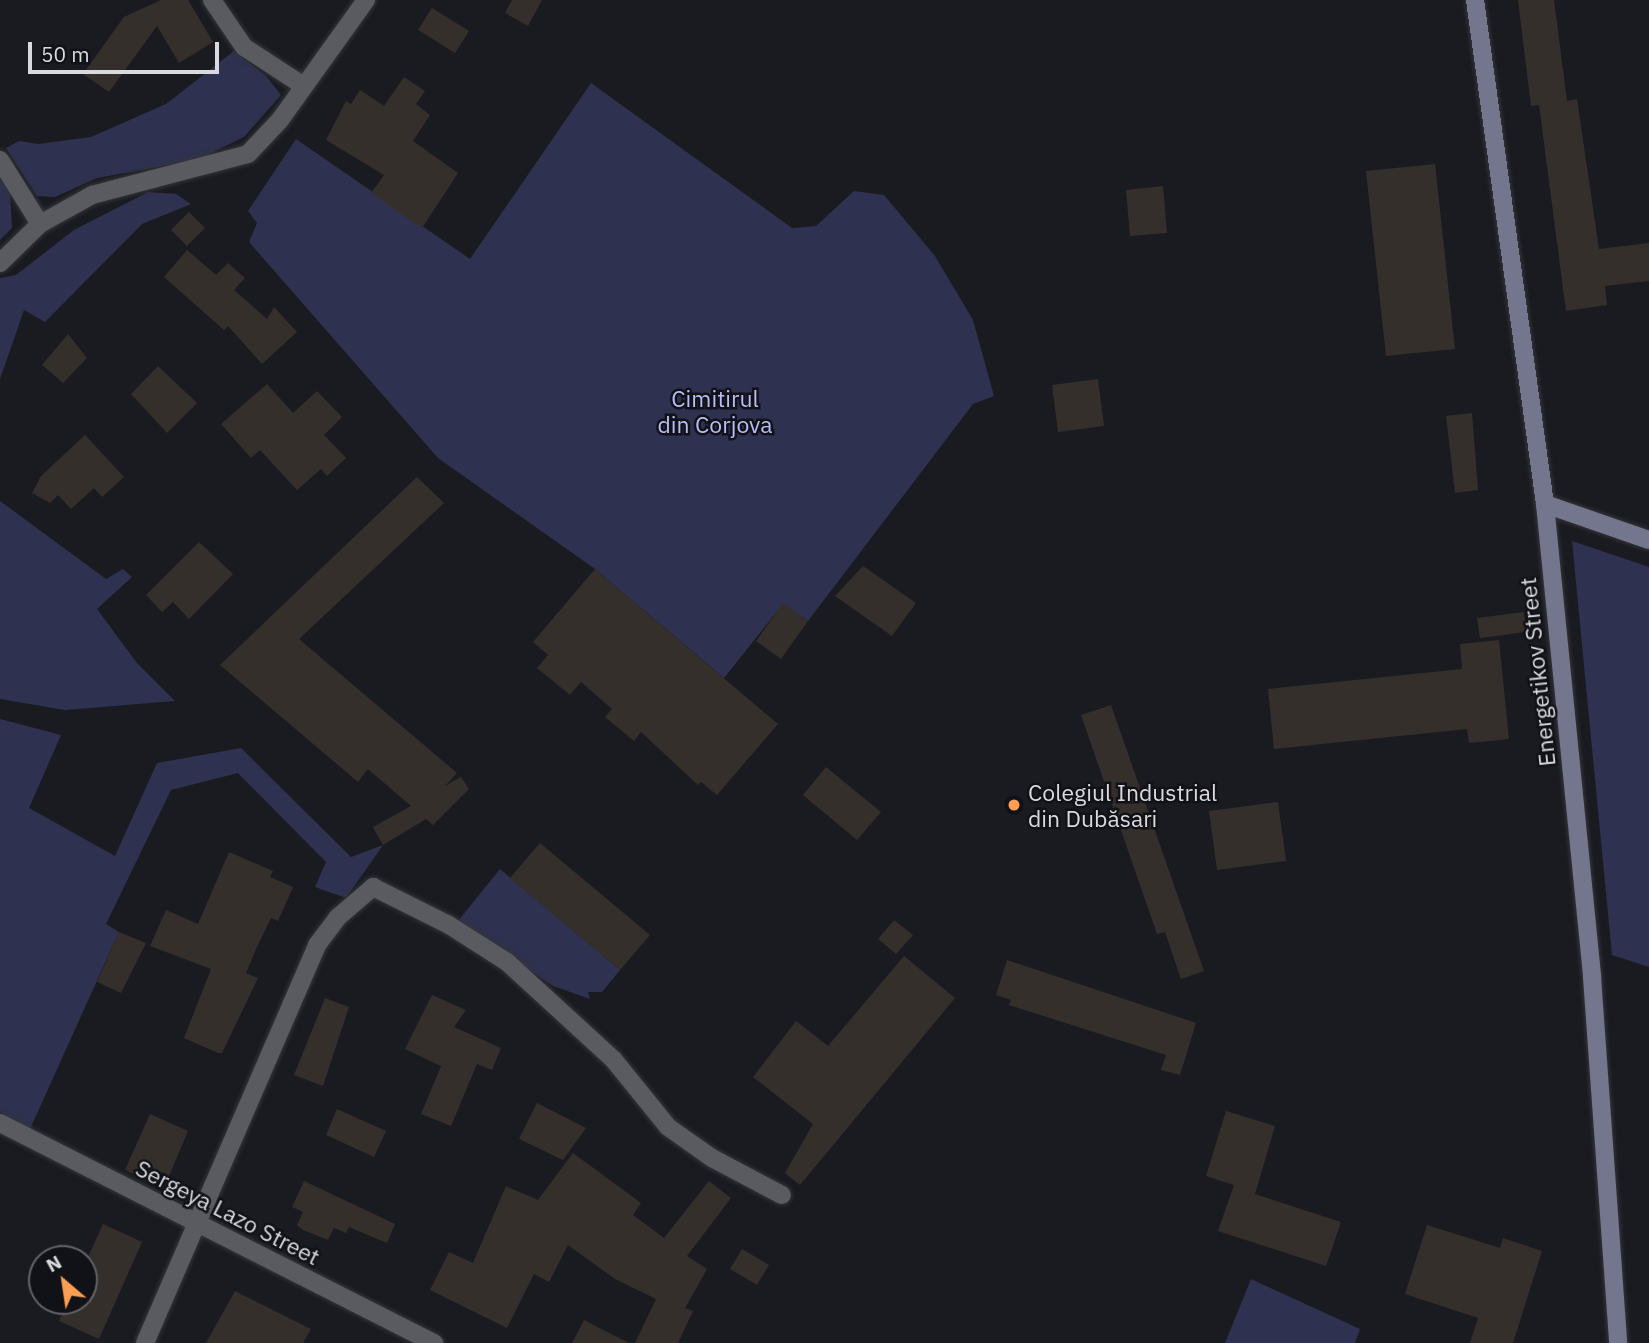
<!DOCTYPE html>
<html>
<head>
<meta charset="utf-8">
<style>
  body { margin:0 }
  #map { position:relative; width:1649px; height:1343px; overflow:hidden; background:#1a1b20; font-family:"IBM Plex Sans",sans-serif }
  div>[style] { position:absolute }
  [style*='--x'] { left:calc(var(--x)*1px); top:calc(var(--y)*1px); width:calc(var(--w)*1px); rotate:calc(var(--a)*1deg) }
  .green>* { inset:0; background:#2f3150 }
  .building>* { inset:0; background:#352f2b }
  .roads { filter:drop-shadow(0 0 2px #343539) drop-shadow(0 0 2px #343539) }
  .street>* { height:18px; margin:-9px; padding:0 9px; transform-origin:9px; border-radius:9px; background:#5a5a61 }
  .secondary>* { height:18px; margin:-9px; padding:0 9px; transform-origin:9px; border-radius:9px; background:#74768d }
  .dots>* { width:19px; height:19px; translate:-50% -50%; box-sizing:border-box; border:4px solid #111217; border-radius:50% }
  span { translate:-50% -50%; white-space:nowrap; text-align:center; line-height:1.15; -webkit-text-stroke:5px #111217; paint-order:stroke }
  .park-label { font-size:23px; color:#b8bdf9 }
  .street-label { font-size:23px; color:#dadade }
  .poi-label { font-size:23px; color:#dadade }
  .left { translate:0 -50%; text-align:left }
  .north { position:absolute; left:28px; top:1245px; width:70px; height:70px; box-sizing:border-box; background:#111217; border:2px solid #616267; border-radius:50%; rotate:331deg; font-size:19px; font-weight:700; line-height:28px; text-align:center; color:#dadade }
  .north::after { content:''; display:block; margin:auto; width:24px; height:32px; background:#fc9e52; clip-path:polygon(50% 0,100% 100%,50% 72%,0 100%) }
  .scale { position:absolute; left:28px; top:42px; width:191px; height:32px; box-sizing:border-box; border:4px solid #dadade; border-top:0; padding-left:9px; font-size:21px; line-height:24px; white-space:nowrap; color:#dadade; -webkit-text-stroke:5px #111217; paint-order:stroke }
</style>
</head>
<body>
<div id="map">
  <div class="green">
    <div style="clip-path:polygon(234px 51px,266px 76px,281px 95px,244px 137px,197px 160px,97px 178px,55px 197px,37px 196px,6px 148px,19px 141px,38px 144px,91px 137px,166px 104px)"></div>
    <div style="clip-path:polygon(591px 83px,792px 228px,816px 226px,854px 191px,884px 195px,935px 256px,973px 320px,994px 396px,973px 404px,808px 621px,783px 604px,724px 678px,595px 569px,438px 458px,249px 242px,257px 223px,248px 211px,296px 139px,470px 259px)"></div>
    <div style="clip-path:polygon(0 174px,10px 190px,12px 228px,0 240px)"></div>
    <div style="clip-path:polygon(148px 192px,176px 194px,191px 204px,142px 224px,45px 322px,24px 310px,0 379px,0 278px,16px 275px,74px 230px)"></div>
    <div style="clip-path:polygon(0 501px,106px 579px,123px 569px,132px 577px,97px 609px,137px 663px,175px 701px,65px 710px,0 699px)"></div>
    <div style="clip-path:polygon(1572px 541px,1649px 567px,1649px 967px,1612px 955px)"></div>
    <div style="clip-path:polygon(0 719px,61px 735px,29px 808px,115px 856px,157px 763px,241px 748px,351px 857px,383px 845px,346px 898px,315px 887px,326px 862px,238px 773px,171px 790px,106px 924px,119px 932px,30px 1129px,0 1112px)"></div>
    <div style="clip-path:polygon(500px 869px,620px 970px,602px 992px,588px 992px,590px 999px,553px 986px,458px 921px)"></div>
    <div style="clip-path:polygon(1251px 1279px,1360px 1329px,1355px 1343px,1225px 1343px)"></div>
  </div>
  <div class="building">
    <div style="clip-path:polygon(161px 0,188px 0,213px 42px,179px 63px,157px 26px,109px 92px,83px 74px,124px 17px)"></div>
    <div style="clip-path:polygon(512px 0,542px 0,528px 26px,505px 13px)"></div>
    <div style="clip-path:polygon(1518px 0,1554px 0,1567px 101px,1577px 99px,1599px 249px,1649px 243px,1649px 281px,1605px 286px,1607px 305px,1566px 311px,1539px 105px,1531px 106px)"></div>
    <div style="clip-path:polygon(432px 8px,469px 31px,455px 53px,418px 30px)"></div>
    <div style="clip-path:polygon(404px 77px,425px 91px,416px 104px,430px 115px,413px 141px,458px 173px,422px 228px,371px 193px,384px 175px,326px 140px,346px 101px,351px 104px,360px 90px,384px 106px)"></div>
    <div style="clip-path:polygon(1435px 164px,1455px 349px,1386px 356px,1366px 171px)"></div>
    <div style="clip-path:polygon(1163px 186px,1167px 233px,1130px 236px,1126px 190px)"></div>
    <div style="clip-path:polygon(189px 212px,205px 228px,187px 246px,171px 230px)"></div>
    <div style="clip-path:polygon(187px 250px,216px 275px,228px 263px,245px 278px,234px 290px,267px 319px,274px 307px,297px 332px,262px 364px,228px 326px,224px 330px,164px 277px)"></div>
    <div style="clip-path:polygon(68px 334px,87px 358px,63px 383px,42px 365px)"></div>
    <div style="clip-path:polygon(158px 366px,197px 403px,167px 433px,131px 394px)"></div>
    <div style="clip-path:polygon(1098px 379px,1104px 426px,1058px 432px,1052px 385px)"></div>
    <div style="clip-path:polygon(267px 384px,293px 413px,317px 391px,342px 417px,324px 435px,346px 458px,327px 476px,321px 469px,297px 490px,260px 450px,251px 458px,221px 424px)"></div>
    <div style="clip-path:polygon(1472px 413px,1478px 490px,1455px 493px,1446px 416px)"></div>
    <div style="clip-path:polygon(85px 435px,124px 477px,102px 497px,94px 488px,71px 509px,58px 495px,50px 503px,32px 493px,41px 476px)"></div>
    <div style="clip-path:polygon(417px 477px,444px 503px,299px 639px,457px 773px,445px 786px,461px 777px,469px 789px,433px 825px,426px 819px,383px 845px,373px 827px,411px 806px,368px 769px,358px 782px,220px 665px)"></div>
    <div style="clip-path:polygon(199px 542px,233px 574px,189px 619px,173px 602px,162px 612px,146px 595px)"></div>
    <div style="clip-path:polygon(863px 566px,916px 603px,892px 636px,835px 596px)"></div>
    <div style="clip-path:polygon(595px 569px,778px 724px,717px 795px,701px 782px,698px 785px,641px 732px,634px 741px,605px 717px,612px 709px,581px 682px,570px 695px,537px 668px,548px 655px,533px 642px)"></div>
    <div style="clip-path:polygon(783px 603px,808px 621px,781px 659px,756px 641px)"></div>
    <div style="clip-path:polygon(1524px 612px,1526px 632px,1480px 638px,1477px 618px)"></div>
    <div style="clip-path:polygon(1499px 640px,1509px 739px,1469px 743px,1467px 729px,1274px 749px,1268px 689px,1462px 669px,1460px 644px)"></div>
    <div style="clip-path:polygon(1111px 705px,1204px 971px,1181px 979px,1165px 932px,1157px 934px,1081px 715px)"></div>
    <div style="clip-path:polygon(826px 767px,881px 812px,857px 840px,803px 795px)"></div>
    <div style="clip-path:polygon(1278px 802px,1286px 861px,1217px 870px,1209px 811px)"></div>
    <div style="clip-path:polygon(540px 843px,650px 935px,620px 970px,510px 878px)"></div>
    <div style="clip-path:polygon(229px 852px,273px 871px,270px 877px,293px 887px,278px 921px,271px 918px,257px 947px,246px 973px,258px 978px,222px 1053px,218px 1053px,184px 1038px,211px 969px,150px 946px,166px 910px,198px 924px)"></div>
    <div style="clip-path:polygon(894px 920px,913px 935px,896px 954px,878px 939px)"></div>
    <div style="clip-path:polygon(119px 932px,146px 943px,121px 993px,97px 982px)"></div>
    <div style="clip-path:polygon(904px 956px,955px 998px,800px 1185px,785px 1173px,813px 1124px,753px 1077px,796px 1021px,828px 1046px)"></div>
    <div style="clip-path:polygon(1007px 960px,1196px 1023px,1180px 1075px,1161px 1070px,1166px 1055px,1009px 1005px,1011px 1000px,996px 995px)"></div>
    <div style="clip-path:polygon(432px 995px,466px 1010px,454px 1027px,501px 1048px,492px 1070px,477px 1064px,451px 1126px,421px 1114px,441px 1066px,405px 1049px)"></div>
    <div style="clip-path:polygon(325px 998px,349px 1007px,323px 1086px,294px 1075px)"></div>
    <div style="clip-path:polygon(537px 1103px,586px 1128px,563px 1160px,519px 1139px)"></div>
    <div style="clip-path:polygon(337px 1109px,386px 1131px,374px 1157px,326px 1135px)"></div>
    <div style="clip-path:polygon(1226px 1111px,1275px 1126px,1255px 1194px,1341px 1222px,1326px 1266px,1218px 1231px,1234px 1185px,1206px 1176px)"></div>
    <div style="clip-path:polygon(150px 1114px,188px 1131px,169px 1176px,156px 1170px,151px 1182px,125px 1170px)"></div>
    <div style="clip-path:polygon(573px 1153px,641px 1203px,633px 1215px,664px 1238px,709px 1181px,731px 1198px,687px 1256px,707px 1269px,685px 1308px,693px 1311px,678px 1343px,635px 1343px,656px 1299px,615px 1279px,568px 1245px,549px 1282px,534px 1274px,507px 1328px,430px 1290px,449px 1252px,473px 1263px,506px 1186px,538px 1200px)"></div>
    <div style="clip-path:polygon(304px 1181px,395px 1224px,387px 1243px,349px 1227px,346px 1233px,334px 1228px,328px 1240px,303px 1230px,297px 1225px,303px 1212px,292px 1207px)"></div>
    <div style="clip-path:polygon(103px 1224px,142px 1242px,99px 1339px,59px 1321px,68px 1301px,84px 1301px,84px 1266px)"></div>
    <div style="clip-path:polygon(1427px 1225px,1500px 1248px,1503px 1238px,1542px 1251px,1513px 1343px,1470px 1343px,1478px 1318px,1405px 1294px)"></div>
    <div style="clip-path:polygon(742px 1249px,769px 1265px,757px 1285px,730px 1269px)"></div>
    <div style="clip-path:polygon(235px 1291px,311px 1329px,303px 1343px,206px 1343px)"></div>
    <div style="clip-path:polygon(584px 1320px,629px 1343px,572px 1343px)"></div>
  </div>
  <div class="roads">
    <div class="street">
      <div style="--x:212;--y:0;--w:57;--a:55.8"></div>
      <div style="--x:244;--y:47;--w:69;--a:33.2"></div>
      <div style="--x:0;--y:160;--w:75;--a:58"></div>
      <div style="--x:0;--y:263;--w:56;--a:-44.3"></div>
      <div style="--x:40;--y:224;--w:60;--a:-29.1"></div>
      <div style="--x:92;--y:195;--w:161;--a:-14.7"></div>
      <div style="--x:248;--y:154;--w:47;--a:-46.7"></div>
      <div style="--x:280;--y:120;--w:148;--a:-54.4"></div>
      <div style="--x:0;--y:1123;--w:487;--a:26.9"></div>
      <div style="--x:145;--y:1343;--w:434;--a:-66.6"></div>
      <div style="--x:317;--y:945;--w:34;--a:-53"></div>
      <div style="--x:337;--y:918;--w:48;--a:-40.7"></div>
      <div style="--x:373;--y:887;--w:85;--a:26.6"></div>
      <div style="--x:449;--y:925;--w:69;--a:32.5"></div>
      <div style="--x:507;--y:962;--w:144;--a:42.5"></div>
      <div style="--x:613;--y:1059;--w:87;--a:51"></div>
      <div style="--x:668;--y:1127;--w:54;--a:35.2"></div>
      <div style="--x:712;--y:1158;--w:79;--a:27.9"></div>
    </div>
    <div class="secondary">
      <div style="--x:1475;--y:0;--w:509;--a:82.09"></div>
      <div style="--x:1545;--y:504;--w:475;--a:84.3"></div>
      <div style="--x:1592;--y:977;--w:367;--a:85.9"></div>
      <div style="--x:1545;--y:504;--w:110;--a:19.1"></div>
    </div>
  </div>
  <div class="dots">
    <div style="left:1014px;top:805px;background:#fc9e52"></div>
  </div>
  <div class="park-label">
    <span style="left:715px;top:411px">Cimitirul<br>din Corjova</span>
  </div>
  <div class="street-label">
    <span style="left:1537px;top:672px;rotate:-96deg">Energetikov Street</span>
    <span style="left:228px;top:1212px;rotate:27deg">Sergeya Lazo Street</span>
  </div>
  <div class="poi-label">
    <span class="left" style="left:1028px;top:805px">Colegiul Industrial<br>din Dubăsari</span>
  </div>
  <div class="north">N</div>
  <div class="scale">50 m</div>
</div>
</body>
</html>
